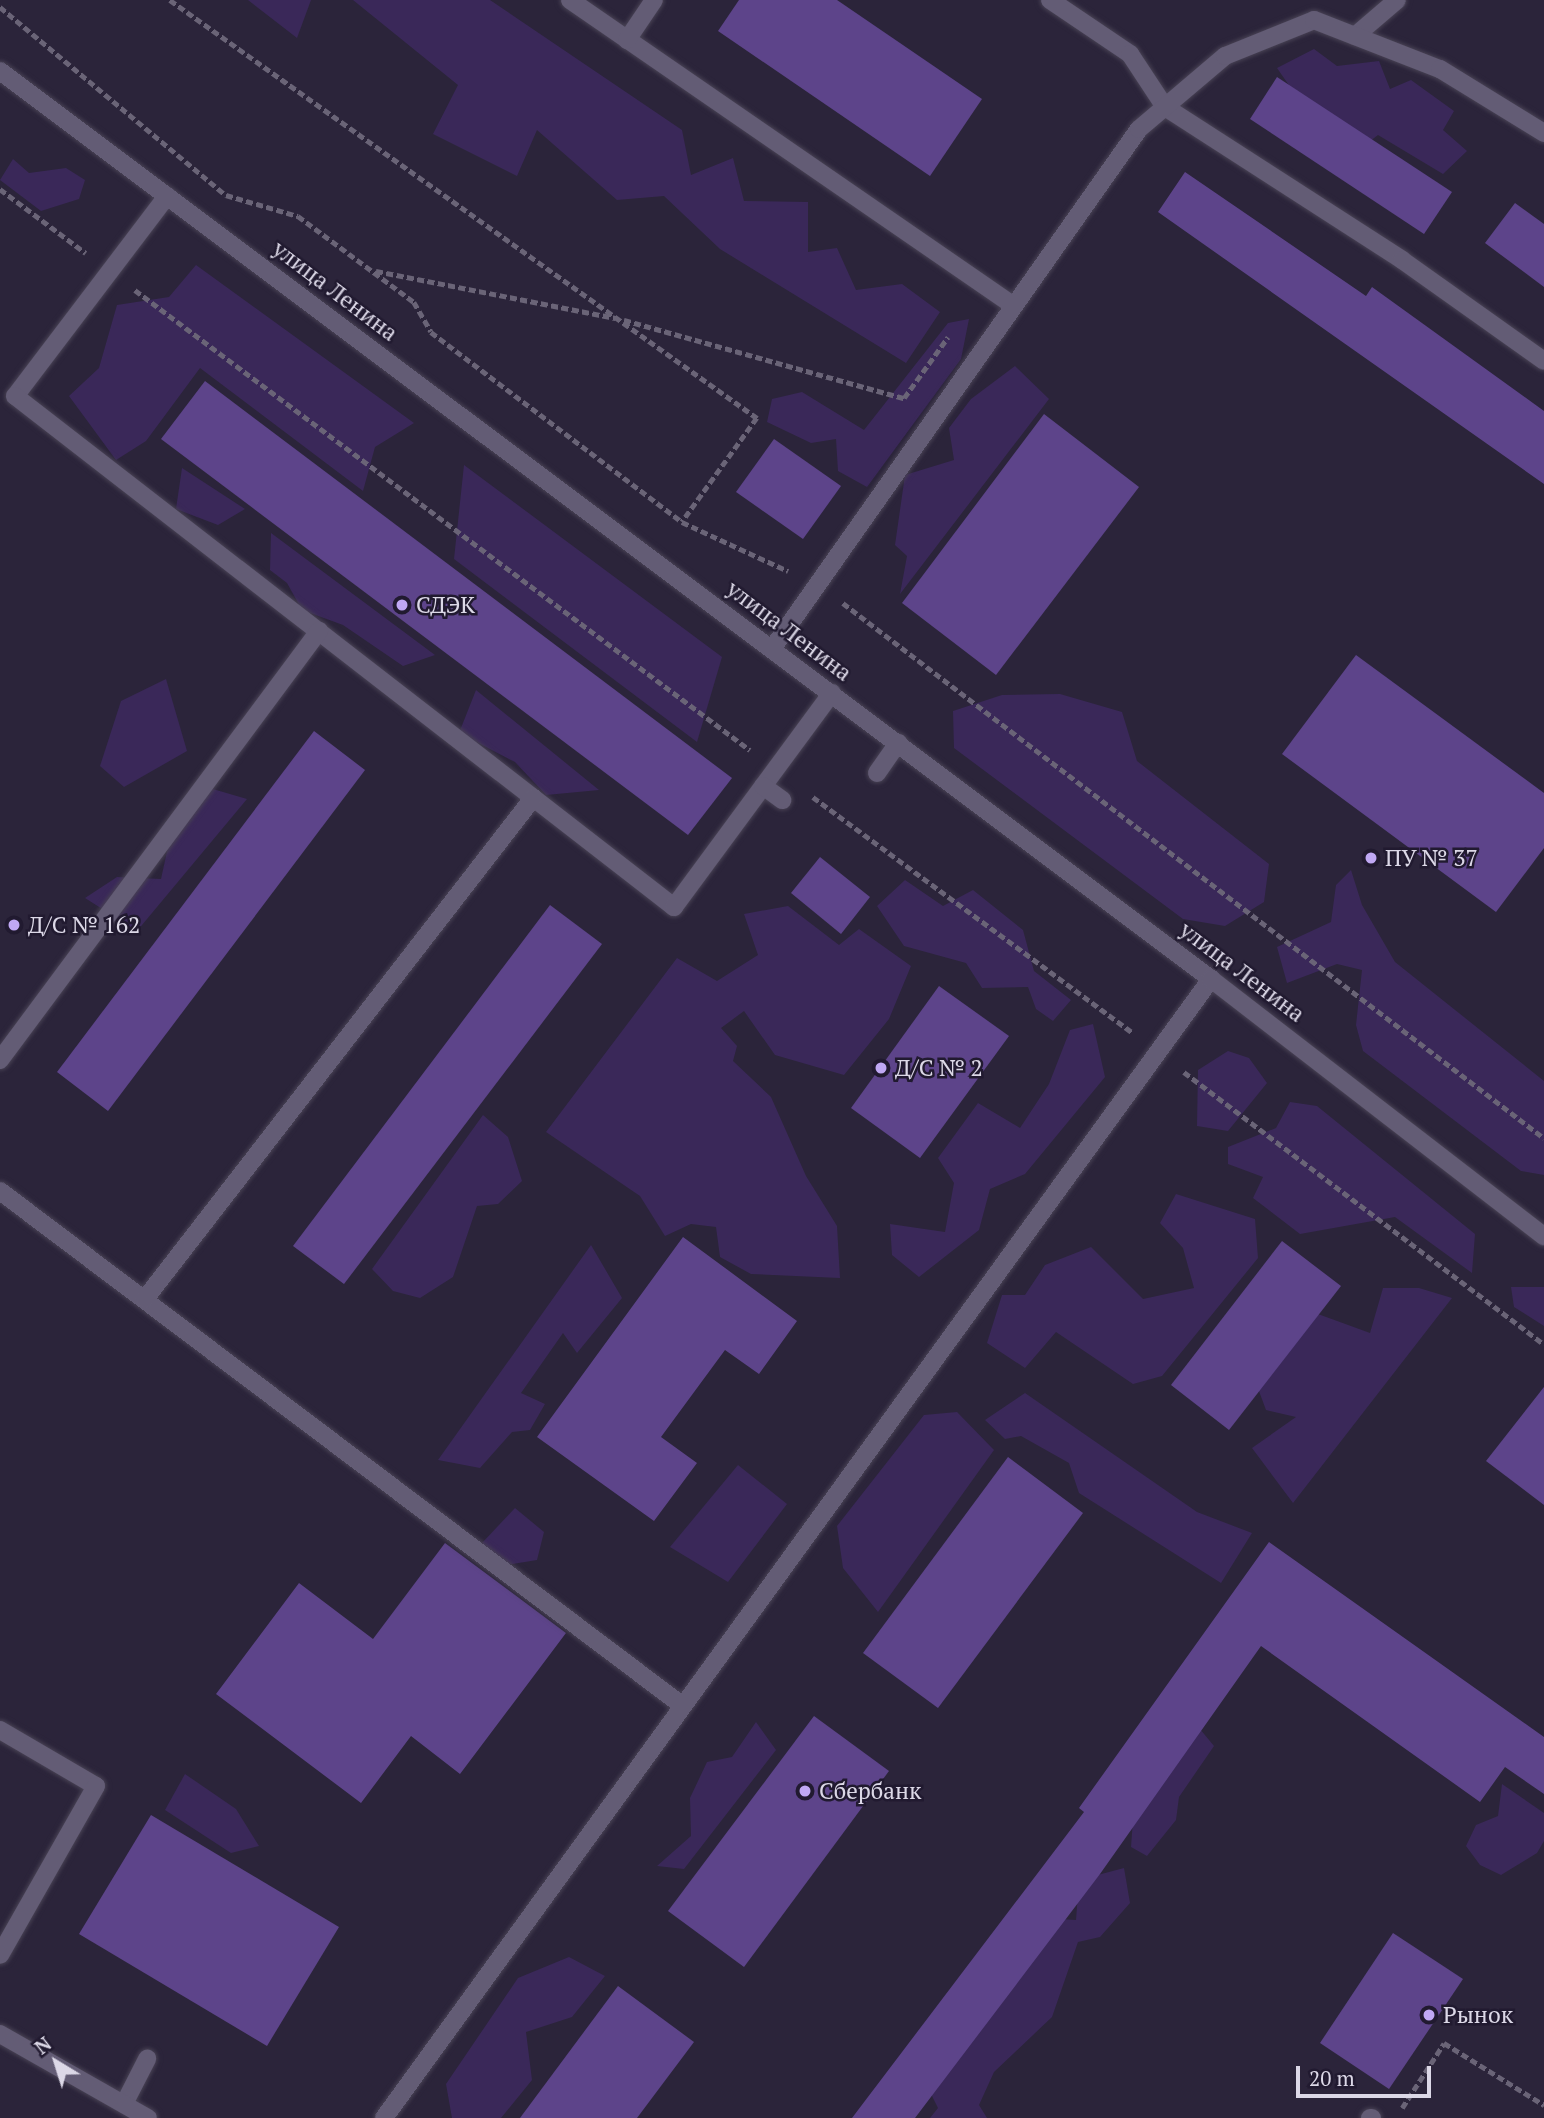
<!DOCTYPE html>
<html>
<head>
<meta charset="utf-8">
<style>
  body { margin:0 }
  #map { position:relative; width:1544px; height:2118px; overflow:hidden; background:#2b243a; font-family:"PT Serif",serif }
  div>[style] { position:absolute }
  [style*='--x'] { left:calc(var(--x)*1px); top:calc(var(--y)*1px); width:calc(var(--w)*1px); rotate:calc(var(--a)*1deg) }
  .green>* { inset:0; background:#3a2859 }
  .building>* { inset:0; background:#5d448a }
  .path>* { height:4.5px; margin-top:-2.25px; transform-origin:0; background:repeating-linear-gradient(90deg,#6a6477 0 7px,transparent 0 10.5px) }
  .roads { filter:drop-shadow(0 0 2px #484254) drop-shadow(0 0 2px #484254) }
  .lane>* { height:18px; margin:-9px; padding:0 9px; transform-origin:9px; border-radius:9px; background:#635c75 }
  .street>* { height:18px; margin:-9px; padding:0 9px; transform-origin:9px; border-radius:9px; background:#635c75 }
  .secondary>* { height:18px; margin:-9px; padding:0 9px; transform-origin:9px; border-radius:9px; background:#635c75 }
  .dots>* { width:19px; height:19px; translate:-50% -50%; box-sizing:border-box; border:4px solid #211a30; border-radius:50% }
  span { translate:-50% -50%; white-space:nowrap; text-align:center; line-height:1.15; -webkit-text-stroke:5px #211a30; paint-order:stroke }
  .street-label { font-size:23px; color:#dcd8e7 }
  .poi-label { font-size:23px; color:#dcd8e7 }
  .left { translate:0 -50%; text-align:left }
  .north { position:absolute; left:21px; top:2027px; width:70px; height:70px; -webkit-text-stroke:5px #211a30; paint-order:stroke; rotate:322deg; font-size:19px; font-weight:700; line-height:28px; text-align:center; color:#dcd8e7 }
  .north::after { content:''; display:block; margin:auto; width:24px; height:32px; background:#dcd8e7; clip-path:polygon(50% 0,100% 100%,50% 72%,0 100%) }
  .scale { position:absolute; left:1296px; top:2066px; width:135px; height:32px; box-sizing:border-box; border:4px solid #dcd8e7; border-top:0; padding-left:9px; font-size:21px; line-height:24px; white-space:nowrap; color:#dcd8e7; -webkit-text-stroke:5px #211a30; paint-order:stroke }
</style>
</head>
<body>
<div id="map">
  <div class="green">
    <div style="clip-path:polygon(248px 0,311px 0,297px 38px)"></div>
    <div style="clip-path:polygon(353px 0,490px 0,682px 130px,691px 175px,733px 158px,744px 201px,808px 202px,808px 252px,837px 248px,856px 290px,902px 284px,940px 312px,906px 363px,720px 249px,664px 196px,617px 200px,537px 130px,517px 176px,433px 134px,458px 85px)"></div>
    <div style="clip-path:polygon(1314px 49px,1337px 66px,1379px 61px,1390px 89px,1411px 80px,1454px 111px,1443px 130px,1467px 151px,1443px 174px,1378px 135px,1365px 145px,1295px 94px,1277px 68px)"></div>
    <div style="clip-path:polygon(13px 159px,29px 173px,66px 168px,85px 180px,79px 199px,41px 211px,0 180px)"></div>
    <div style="clip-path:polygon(196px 265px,414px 423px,375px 447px,363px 491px,200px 368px,146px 441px,116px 460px,69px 396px,99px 368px,117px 305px,169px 297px)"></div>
    <div style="clip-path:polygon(969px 319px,961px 359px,867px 487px,838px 471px,836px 439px,811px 443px,767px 422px,772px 399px,802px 392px,864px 430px,948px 323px)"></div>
    <div style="clip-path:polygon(1015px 366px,1049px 399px,900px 594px,907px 556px,895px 545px,905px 475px,954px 460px,949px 428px,971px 399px)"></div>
    <div style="clip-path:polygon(464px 465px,722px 657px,697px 742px,454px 559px)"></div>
    <div style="clip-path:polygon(182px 468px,245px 509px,218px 525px,176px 509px)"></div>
    <div style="clip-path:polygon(271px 533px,435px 655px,403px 666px,343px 625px,302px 610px,287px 583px,270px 570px)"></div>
    <div style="clip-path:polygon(166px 679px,187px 751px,124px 787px,100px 766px,121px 701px)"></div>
    <div style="clip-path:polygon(476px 690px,599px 790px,546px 795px,515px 762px,459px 733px)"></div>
    <div style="clip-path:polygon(1060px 694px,1122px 712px,1137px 761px,1269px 864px,1264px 902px,1225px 926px,1183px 919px,954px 748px,953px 711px,1002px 695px)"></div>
    <div style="clip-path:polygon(206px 787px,247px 799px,137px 931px,85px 898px,117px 877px,161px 879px,176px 810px)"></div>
    <div style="clip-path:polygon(1351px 870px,1362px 905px,1395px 962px,1544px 1081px,1544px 1175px,1521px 1171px,1363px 1051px,1356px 1025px,1362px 970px,1337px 964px,1287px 983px,1277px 947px,1331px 922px,1336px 885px)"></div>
    <div style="clip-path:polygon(905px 880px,943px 906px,973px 890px,1023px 930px,1034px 971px,1071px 1000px,1053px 1021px,1036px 1009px,1028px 987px,982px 988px,966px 963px,904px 946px,877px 906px)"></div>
    <div style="clip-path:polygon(788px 906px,839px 945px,859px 929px,911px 966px,889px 1019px,844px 1075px,775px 1055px,744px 1011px,721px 1028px,737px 1046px,733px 1061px,771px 1097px,806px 1176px,837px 1226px,840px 1278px,751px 1274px,720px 1257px,716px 1227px,691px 1224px,665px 1236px,640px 1196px,546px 1132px,677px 958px,717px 981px,758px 955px,744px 914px)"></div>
    <div style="clip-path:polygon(1093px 1024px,1105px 1077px,1025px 1174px,990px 1189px,979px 1230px,919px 1277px,892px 1255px,890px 1224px,945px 1232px,954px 1183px,938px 1158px,978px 1103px,1020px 1128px,1049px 1084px,1070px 1030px)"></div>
    <div style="clip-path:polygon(1228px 1051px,1249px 1058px,1267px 1083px,1228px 1131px,1197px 1126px,1198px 1070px)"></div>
    <div style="clip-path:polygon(1290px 1102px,1317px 1106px,1475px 1234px,1472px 1273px,1395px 1217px,1300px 1234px,1253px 1198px,1263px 1177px,1228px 1164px,1228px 1147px,1276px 1128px)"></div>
    <div style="clip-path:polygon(483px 1115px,508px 1137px,522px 1181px,498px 1204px,477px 1206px,453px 1277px,420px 1298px,393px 1291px,372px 1269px)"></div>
    <div style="clip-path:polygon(1176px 1194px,1255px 1219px,1258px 1258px,1162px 1376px,1133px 1384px,1056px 1332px,1025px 1368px,987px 1343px,1002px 1295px,1025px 1295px,1045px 1265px,1091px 1247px,1143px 1299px,1194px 1288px,1183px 1248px,1160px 1223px)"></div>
    <div style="clip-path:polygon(591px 1245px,622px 1298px,577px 1353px,563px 1333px,521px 1393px,545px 1404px,530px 1430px,512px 1432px,480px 1468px,438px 1460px)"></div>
    <div style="clip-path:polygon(1511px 1287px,1544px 1287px,1544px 1326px,1514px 1307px)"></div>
    <div style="clip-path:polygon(1383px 1288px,1419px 1288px,1452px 1298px,1293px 1503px,1252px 1448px,1296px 1417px,1266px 1410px,1253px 1375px,1307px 1310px,1370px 1333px)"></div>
    <div style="clip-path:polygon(1025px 1393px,1197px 1512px,1252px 1533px,1221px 1583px,1079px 1493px,1069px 1463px,1021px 1436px,1005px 1439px,985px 1420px)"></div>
    <div style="clip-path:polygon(957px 1412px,994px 1450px,878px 1612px,843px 1568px,837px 1526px,924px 1415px)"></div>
    <div style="clip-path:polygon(738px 1465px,787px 1504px,728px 1582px,670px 1547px)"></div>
    <div style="clip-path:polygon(515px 1508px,544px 1532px,537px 1560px,500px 1566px,482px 1543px)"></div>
    <div style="clip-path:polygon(756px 1722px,776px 1750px,684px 1869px,657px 1866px,691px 1836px,690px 1798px,707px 1762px,732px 1757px)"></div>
    <div style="clip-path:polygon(1195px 1723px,1214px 1746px,1179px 1797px,1176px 1820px,1147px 1856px,1131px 1847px,1133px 1819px)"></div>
    <div style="clip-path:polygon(185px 1774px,236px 1809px,259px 1846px,231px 1853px,165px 1810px)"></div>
    <div style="clip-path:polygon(1502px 1784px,1544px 1813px,1544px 1841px,1537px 1853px,1501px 1875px,1480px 1865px,1466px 1846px,1476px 1825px,1498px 1816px)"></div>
    <div style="clip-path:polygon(1124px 1868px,1130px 1903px,1100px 1937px,1078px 1942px,1052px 2017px,994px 2072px,979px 2105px,987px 2118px,930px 2118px,938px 2108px,919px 2070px,1043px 1918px,1076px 1920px,1079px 1880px)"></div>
    <div style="clip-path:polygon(569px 1957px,605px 1976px,572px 2017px,526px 2032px,532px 2080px,501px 2118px,452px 2118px,446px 2084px,518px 1978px)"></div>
  </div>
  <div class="building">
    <div style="clip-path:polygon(739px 0,837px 0,982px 99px,930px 176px,718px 31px)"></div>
    <div style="clip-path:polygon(1277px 77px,1452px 192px,1424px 234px,1250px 119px)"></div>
    <div style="clip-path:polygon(1185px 172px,1366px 296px,1372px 287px,1544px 411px,1544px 484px,1158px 212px)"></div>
    <div style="clip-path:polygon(1515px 203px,1544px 224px,1544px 287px,1485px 243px)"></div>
    <div style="clip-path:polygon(205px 381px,732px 778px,688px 835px,161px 439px)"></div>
    <div style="clip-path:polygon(1044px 414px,1139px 487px,996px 675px,902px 603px)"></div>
    <div style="clip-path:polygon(774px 439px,841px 486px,803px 539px,736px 492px)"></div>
    <div style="clip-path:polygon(1356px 655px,1544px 793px,1544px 848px,1496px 912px,1282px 754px)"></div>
    <div style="clip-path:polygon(314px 731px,365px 770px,108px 1111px,57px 1072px)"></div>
    <div style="clip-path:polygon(820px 857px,870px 897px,841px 934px,791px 893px)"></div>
    <div style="clip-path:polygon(550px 905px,602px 944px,344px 1284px,293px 1246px)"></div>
    <div style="clip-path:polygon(939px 986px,1009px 1036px,920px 1158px,851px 1108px)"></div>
    <div style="clip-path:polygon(683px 1237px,797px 1321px,759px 1374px,725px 1350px,661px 1437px,697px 1463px,654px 1521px,537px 1437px)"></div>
    <div style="clip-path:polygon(1282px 1241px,1341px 1286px,1229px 1430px,1171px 1385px)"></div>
    <div style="clip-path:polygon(1544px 1387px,1544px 1505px,1486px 1461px)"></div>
    <div style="clip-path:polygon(1008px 1457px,1083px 1513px,938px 1708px,863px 1653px)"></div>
    <div style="clip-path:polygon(1269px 1542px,1544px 1737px,1544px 1794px,1505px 1767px,1480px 1802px,1261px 1646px,1100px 1874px,915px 2118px,852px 2118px,1084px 1812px,1079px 1808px)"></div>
    <div style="clip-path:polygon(445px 1543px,566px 1633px,460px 1774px,411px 1736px,361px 1803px,216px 1694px,299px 1583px,373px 1639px)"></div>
    <div style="clip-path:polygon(814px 1716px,889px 1771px,744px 1967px,668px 1911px)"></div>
    <div style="clip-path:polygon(151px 1815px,339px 1927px,267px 2046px,79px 1934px)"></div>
    <div style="clip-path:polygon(1393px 1933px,1463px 1979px,1389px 2089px,1320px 2043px)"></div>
    <div style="clip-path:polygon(618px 1986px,694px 2042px,637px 2118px,520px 2118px)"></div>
  </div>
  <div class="path">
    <div style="--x:170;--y:0;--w:721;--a:35.45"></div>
    <div style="--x:757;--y:418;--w:128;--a:125.8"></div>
    <div style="--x:0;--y:7;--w:294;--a:39.8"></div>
    <div style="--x:226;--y:195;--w:75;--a:16.3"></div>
    <div style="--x:298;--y:216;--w:144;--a:36.6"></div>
    <div style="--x:414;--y:302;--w:34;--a:60"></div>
    <div style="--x:431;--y:332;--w:315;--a:37.1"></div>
    <div style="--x:682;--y:522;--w:117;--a:24.8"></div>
    <div style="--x:0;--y:189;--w:107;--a:36.7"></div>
    <div style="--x:376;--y:271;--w:244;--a:11.1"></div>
    <div style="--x:135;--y:290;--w:768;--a:36.8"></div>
    <div style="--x:624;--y:320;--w:291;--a:15.6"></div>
    <div style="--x:904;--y:398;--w:75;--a:-54.2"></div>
    <div style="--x:843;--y:603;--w:882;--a:37.35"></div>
    <div style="--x:813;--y:797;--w:398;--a:36.4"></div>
    <div style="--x:1184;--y:1072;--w:451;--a:37.1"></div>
    <div style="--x:1402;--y:2108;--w:77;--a:-57.1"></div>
    <div style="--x:1444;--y:2043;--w:118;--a:31.8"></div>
  </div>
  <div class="roads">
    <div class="lane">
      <div style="--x:570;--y:0;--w:539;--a:34.57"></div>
      <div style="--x:1050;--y:0;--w:97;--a:34"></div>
      <div style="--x:1130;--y:54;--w:64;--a:56.6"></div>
      <div style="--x:1165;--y:107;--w:282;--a:32.8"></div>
      <div style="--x:1402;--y:260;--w:174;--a:35.4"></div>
      <div style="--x:1355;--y:36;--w:55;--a:-40.6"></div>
      <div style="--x:627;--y:40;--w:48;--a:-56"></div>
      <div style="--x:167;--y:196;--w:251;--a:127.2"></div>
      <div style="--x:15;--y:396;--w:834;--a:37.79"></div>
      <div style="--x:674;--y:907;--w:266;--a:-53.6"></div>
      <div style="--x:772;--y:649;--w:636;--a:-54.79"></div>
      <div style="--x:1139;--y:129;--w:113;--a:-40.3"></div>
      <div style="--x:1225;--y:56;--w:96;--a:-22"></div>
      <div style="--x:1314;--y:20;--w:135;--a:21.3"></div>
      <div style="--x:1440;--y:69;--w:122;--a:31.6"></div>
      <div style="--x:877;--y:773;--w:37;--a:-55"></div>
      <div style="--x:763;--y:786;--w:24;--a:36"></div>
      <div style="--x:0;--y:1060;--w:535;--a:-53.37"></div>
      <div style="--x:0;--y:1191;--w:855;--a:37.02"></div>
      <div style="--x:145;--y:1299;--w:634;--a:-52.24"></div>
      <div style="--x:0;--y:1730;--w:111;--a:30.3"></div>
      <div style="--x:96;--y:1786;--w:194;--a:119.6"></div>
      <div style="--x:124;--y:2104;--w:51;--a:-62.9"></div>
      <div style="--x:1370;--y:2118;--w:2;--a:0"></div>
    </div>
    <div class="street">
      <div style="--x:384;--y:2118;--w:1408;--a:-54.02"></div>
    </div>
    <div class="secondary">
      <div style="--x:0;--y:71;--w:1514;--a:36.86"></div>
      <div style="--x:1211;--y:979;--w:421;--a:37.7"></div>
      <div style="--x:0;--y:2034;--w:170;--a:29.6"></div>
    </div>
  </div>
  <div class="dots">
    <div style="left:402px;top:605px;background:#c0a8f4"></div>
    <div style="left:1371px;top:858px;background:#c0a8f4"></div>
    <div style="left:14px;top:925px;background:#c0a8f4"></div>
    <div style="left:881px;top:1068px;background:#c0a8f4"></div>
    <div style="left:805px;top:1791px;background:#c0a8f4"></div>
    <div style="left:1429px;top:2015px;background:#c0a8f4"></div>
  </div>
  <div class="street-label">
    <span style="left:335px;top:291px;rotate:37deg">улица Ленина</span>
    <span style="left:789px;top:631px;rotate:37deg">улица Ленина</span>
    <span style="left:1242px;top:972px;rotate:37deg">улица Ленина</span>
  </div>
  <div class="poi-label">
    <span class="left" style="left:416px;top:605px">СДЭК</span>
    <span class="left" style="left:1385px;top:858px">ПУ № 37</span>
    <span class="left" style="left:28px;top:925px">Д/С № 162</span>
    <span class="left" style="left:895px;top:1068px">Д/С № 2</span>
    <span class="left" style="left:819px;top:1791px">Сбербанк</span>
    <span class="left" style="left:1443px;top:2015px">Рынок</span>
  </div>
  <div class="north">N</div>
  <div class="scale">20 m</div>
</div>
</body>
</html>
